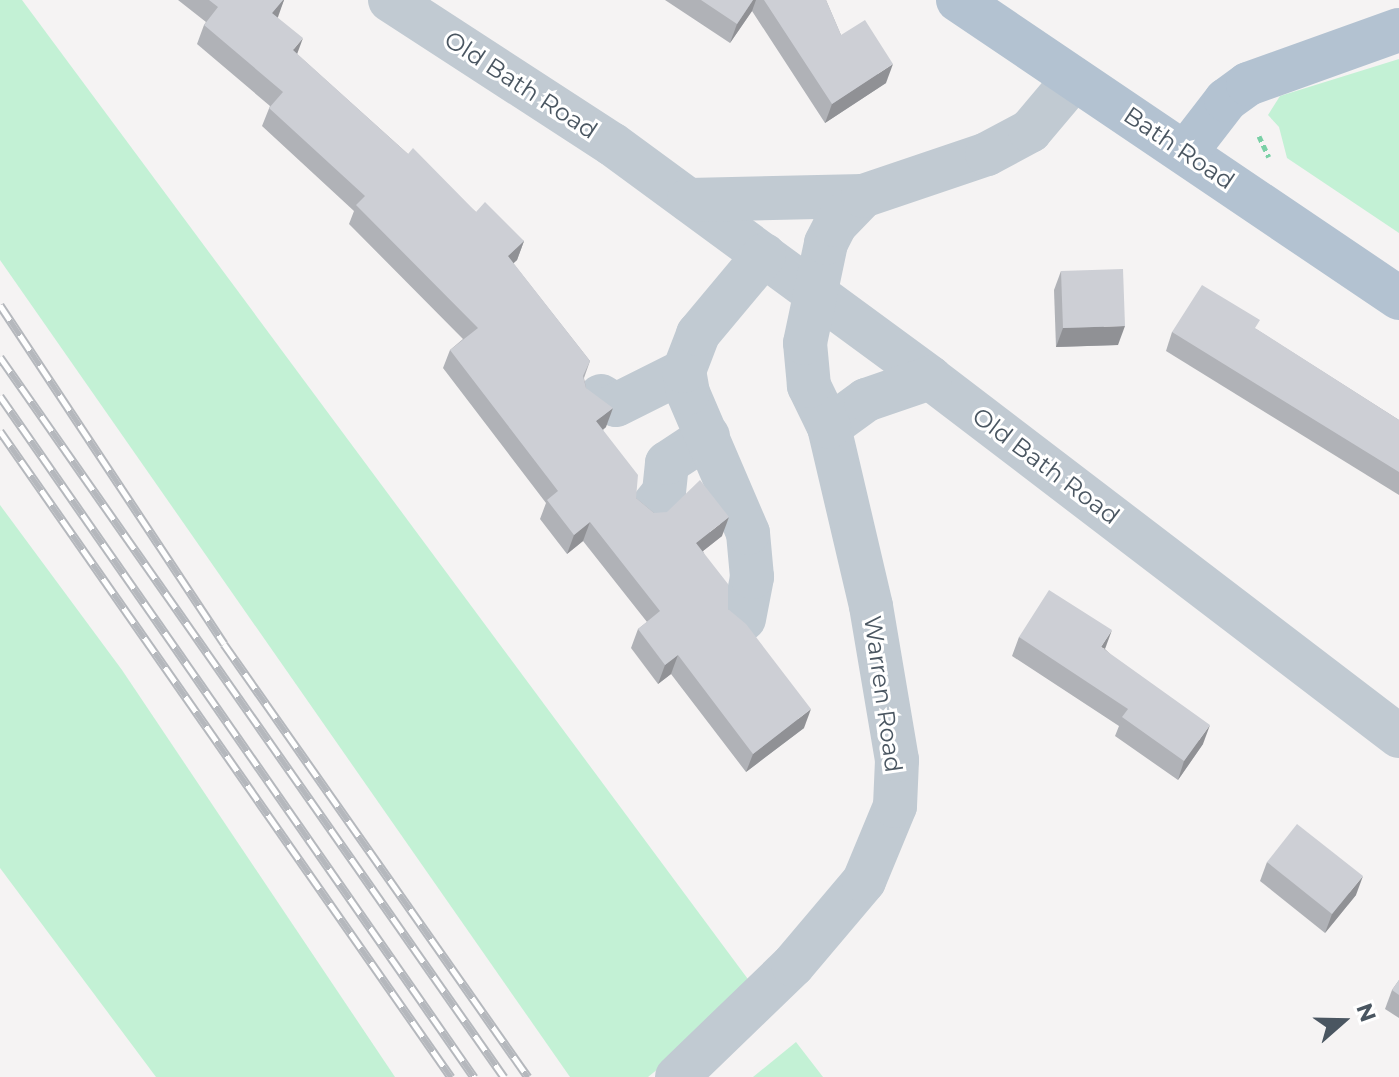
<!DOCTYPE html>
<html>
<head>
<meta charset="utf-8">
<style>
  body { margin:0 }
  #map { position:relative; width:1399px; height:1077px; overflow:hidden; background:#f5f3f3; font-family:Montserrat,sans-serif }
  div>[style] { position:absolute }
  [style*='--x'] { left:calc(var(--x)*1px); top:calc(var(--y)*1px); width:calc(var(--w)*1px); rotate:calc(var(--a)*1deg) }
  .green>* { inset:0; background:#c3f1d5 }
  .path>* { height:5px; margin-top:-2.5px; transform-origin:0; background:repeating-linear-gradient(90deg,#7ad0a6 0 6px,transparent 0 10px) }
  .minor>* { height:44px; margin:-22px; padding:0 22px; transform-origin:22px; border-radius:22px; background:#c1cad2 }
  .major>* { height:44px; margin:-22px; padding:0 22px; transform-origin:22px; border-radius:22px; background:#b3c2d1 }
  .rail>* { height:9px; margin-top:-4.5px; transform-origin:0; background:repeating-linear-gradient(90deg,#fff 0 18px,#b5b8bd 0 36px); box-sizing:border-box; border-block:2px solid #b5b8bd }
  .wall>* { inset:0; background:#b0b2b7 }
  .shaded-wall>* { inset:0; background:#909195 }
  .building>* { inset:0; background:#cdcfd5 }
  span { translate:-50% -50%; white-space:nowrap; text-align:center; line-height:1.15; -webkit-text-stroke:6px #fff; paint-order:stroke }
  .street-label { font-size:24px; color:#4a5661 }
  .north { position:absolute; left:1303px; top:981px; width:80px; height:80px; -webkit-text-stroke:6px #fff; paint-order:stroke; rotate:70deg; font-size:22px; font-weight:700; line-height:32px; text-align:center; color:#4a5661 }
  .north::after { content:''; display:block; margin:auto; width:28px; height:36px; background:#4a5661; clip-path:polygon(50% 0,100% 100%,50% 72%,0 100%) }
</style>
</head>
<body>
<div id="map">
  <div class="green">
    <div style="clip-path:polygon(0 0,22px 0,756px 990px,648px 1077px,570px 1077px,0 260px)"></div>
    <div style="clip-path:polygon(1399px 59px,1399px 233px,1287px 158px,1279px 127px,1268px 115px,1280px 96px)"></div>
    <div style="clip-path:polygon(0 505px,122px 670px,395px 1077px,156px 1077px,0 868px)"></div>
    <div style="clip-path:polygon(796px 1042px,823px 1077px,753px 1077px)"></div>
  </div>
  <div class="path">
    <div style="--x:1259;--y:136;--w:23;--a:65"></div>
  </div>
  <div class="minor">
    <div style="--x:390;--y:0;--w:265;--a:33"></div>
    <div style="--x:612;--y:144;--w:395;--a:36.3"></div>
    <div style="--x:930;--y:378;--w:590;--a:37.36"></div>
    <div style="--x:689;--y:200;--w:174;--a:-1.3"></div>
    <div style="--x:601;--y:396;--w:17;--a:31"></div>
    <div style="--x:616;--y:405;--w:76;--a:-26.6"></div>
    <div style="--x:829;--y:427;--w:46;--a:-36.1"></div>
    <div style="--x:866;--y:400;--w:68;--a:-19"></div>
    <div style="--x:652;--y:507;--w:19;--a:-51"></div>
    <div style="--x:664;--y:492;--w:29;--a:-84"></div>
    <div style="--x:667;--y:463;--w:49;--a:-33.4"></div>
    <div style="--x:744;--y:619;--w:43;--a:-79.2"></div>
    <div style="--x:752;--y:577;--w:44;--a:-95.2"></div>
    <div style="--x:748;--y:533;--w:152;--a:-113.2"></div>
    <div style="--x:688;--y:393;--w:22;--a:-100"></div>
    <div style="--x:684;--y:371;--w:40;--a:-69"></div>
    <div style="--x:698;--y:334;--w:103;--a:-50.1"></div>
    <div style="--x:677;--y:1077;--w:161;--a:-44"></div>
    <div style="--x:793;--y:965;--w:110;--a:-49.8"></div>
    <div style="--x:864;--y:881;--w:81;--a:-67.5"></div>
    <div style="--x:895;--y:806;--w:46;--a:-87.5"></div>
    <div style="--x:897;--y:760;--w:156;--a:-99.6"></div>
    <div style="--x:871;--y:606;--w:184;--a:-103.2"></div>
    <div style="--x:829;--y:427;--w:46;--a:-116"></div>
    <div style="--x:809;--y:386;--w:43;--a:-95.3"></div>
    <div style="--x:805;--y:343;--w:102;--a:-78.1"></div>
    <div style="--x:826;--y:243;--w:20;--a:-63"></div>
    <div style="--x:835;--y:225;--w:40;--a:-46"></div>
    <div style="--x:863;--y:196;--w:131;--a:-18.7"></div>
    <div style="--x:987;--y:154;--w:49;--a:-28.1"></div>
    <div style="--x:1030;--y:131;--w:68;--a:-49.8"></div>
  </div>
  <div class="major">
    <div style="--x:958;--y:0;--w:532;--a:34.05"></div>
    <div style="--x:1186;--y:152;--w:66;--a:-52.4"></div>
    <div style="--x:1226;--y:100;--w:27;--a:-36"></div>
    <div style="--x:1248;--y:84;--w:160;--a:-19.7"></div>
  </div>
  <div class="rail">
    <div style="--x:0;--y:305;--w:406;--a:56.5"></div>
    <div style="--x:224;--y:644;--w:529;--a:54.93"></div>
    <div style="--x:0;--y:357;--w:879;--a:55.01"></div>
    <div style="--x:0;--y:396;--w:830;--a:55.16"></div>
    <div style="--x:0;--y:431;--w:788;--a:55.08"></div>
  </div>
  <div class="wall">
    <div style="clip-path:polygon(178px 0,284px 0,277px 17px,297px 54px,408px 154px,476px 212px,524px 241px,517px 260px,513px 263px,590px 361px,584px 378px,586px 388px,606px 427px,603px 430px,636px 498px,654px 513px,722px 536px,703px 551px,728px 609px,804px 728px,746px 772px,671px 674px,658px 684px,631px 648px,638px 629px,647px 622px,583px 541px,567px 554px,540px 519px,546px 503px,443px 368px,450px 350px,463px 339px,349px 224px,354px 211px,262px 126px,270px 106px,197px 44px,204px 25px,206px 22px)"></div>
    <div style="clip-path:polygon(665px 0,826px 0,841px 35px,886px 83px,825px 123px,752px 11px,730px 43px)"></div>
    <div style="clip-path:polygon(1061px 271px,1118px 345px,1056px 347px,1054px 290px)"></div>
    <div style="clip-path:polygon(1256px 329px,1399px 420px,1399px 495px,1166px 351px,1172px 332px)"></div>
    <div style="clip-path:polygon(1019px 637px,1105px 649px,1203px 744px,1178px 780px,1115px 736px,1119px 726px,1012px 656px)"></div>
    <div style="clip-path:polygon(1267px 862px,1356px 895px,1325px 933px,1260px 881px)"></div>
    <div style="clip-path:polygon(1399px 980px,1399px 1018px,1385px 1009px,1392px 990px)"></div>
  </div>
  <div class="shaded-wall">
    <div style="clip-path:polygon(283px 0,284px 0,278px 17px,265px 32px,272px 13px)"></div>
    <div style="clip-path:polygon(753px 0,756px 0,752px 11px,730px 43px,737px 24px)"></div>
    <div style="clip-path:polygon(303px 38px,296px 57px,293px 50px)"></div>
    <div style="clip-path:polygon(893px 64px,886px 83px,825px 123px,832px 104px)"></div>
    <div style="clip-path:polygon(524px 241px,517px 260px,501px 275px,508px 256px)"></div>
    <div style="clip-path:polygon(1125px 326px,1118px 345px,1056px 347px,1063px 328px)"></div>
    <div style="clip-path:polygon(613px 408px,606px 427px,589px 440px,596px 421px)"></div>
    <div style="clip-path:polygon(729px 517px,722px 536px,689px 562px,696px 543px)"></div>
    <div style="clip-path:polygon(590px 522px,583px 541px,567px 554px,574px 535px)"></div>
    <div style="clip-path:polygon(1112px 630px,1105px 649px,1101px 647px)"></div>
    <div style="clip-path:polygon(678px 655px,671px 674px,658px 684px,665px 665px)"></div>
    <div style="clip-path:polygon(811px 709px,804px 728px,746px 772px,753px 754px)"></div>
    <div style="clip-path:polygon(1210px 725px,1203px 744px,1178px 780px,1184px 761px)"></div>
    <div style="clip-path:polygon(1363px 876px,1356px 895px,1325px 933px,1332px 914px)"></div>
  </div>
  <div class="building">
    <div style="clip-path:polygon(209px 0,283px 0,272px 13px,303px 38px,293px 50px,408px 154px,413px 148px,476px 212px,485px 202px,524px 241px,508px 256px,590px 361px,583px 376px,586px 388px,613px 408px,596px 421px,638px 475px,636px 498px,654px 513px,667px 512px,700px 480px,729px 517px,696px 543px,728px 584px,728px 609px,746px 624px,811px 709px,753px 754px,678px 655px,665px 665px,638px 629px,660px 611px,590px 522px,574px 535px,547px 500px,558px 491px,450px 350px,478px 328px,356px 205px,365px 196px,269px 108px,283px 92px,204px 25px,218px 7px)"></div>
    <div style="clip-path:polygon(701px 0,753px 0,737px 24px)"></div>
    <div style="clip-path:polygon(764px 0,826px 0,841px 35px,865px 20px,893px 64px,832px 104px)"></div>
    <div style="clip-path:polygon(1123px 269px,1125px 326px,1063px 328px,1061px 271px)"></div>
    <div style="clip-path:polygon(1202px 285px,1260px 320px,1255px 328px,1399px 420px,1399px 472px,1172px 332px)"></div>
    <div style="clip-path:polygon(1049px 590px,1112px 630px,1101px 647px,1210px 725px,1184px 761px,1122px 717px,1128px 709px,1019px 637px)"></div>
    <div style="clip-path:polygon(1297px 824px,1363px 876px,1332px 914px,1267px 862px)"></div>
    <div style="clip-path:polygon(1399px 980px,1399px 995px,1392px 990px)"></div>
  </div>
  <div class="street-label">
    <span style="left:521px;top:85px;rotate:33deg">Old Bath Road</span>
    <span style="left:1179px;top:148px;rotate:34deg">Bath Road</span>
    <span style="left:1046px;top:466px;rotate:37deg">Old Bath Road</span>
    <span style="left:883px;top:694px;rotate:82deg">Warren Road</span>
  </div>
  <div class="north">N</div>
</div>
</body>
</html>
